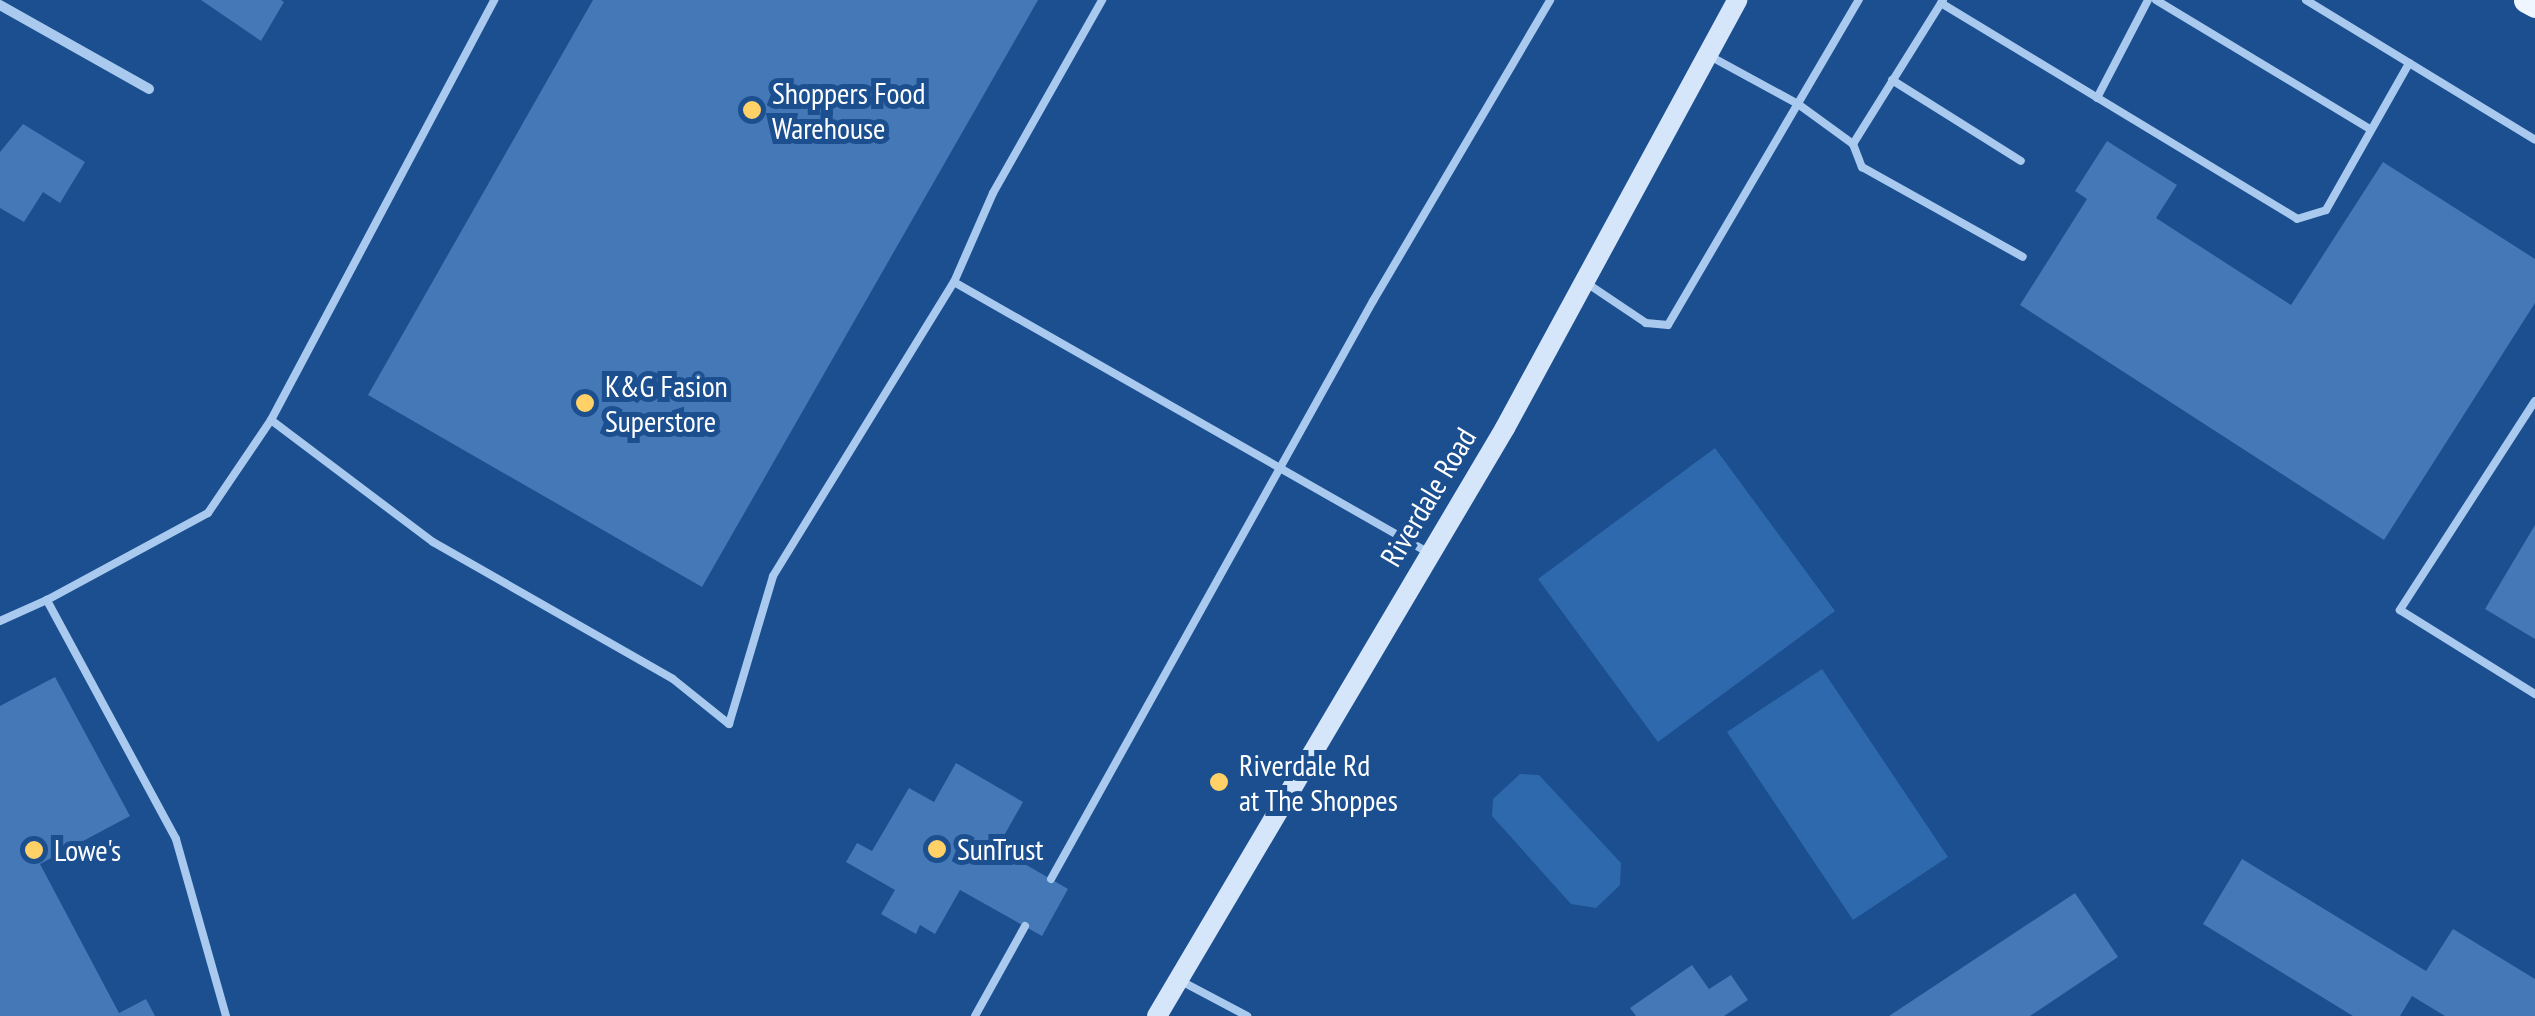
<!DOCTYPE html>
<html>
<head>
<meta charset="utf-8">
<style>
  body { margin:0 }
  #map { position:relative; width:2535px; height:1016px; overflow:hidden; background:#1b4f8f; font-family:"PT Sans Narrow",sans-serif }
  div>[style] { position:absolute }
  [style*='--x'] { left:calc(var(--x)*1px); top:calc(var(--y)*1px); width:calc(var(--w)*1px); rotate:calc(var(--a)*1deg) }
  .green>* { inset:0; background:#2e69ad }
  .building>* { inset:0; background:#4478b7 }
  .lane>* { height:8px; margin:-4px; padding:0 4px; transform-origin:4px; border-radius:4px; background:#a9c9ee }
  .street>* { height:10px; margin:-5px; padding:0 5px; transform-origin:5px; border-radius:5px; background:#a9c9ee }
  .secondary>* { height:20px; margin:-10px; padding:0 10px; transform-origin:10px; border-radius:10px; background:#d6e6fa }
  .primary>* { height:25px; margin:-12.5px; padding:0 12.5px; transform-origin:12.5px; border-radius:12.5px; background:#f0f6ff }
  .dots>* { width:28px; height:28px; translate:-50% -50%; box-sizing:border-box; border:5px solid #1b4f8f; border-radius:50% }
  span { translate:-50% -50%; white-space:nowrap; text-align:center; line-height:1.15; -webkit-text-stroke:10px #1b4f8f; paint-order:stroke }
  .poi-label { font-size:30px; color:#fff }
  .left { translate:0 -50%; text-align:left }
  .street-label { font-size:30px; color:#fff }
</style>
</head>
<body>
<div id="map">
  <div class="green">
    <div style="clip-path:polygon(1715px 448px,1835px 611px,1658px 742px,1538px 579px)"></div>
    <div style="clip-path:polygon(1822px 669px,1948px 857px,1853px 920px,1727px 732px)"></div>
    <div style="clip-path:polygon(1520px 774px,1539px 775px,1621px 863px,1620px 885px,1596px 908px,1571px 904px,1492px 816px,1493px 799px)"></div>
  </div>
  <div class="building">
    <div style="clip-path:polygon(201px 0,281px 0,284px 2px,261px 41px)"></div>
    <div style="clip-path:polygon(593px 0,1038px 0,702px 587px,368px 395px)"></div>
    <div style="clip-path:polygon(23px 124px,85px 162px,60px 203px,43px 192px,24px 222px,0 208px,0 152px)"></div>
    <div style="clip-path:polygon(2107px 141px,2177px 185px,2156px 218px,2291px 305px,2383px 162px,2535px 259px,2535px 303px,2384px 540px,2020px 305px,2087px 199px,2075px 191px)"></div>
    <div style="clip-path:polygon(2535px 525px,2535px 639px,2485px 609px)"></div>
    <div style="clip-path:polygon(55px 677px,130px 816px,40px 864px,119px 1013px,146px 999px,155px 1016px,0 1016px,0 706px)"></div>
    <div style="clip-path:polygon(956px 763px,1023px 802px,997px 848px,1068px 889px,1042px 936px,960px 890px,935px 934px,920px 925px,916px 934px,881px 914px,895px 890px,846px 862px,857px 843px,872px 851px,909px 788px,934px 802px)"></div>
    <div style="clip-path:polygon(2242px 859px,2426px 971px,2453px 929px,2535px 979px,2535px 1016px,2445px 1016px,2412px 996px,2400px 1016px,2353px 1016px,2203px 924px)"></div>
    <div style="clip-path:polygon(2075px 893px,2118px 957px,2030px 1016px,1889px 1016px)"></div>
    <div style="clip-path:polygon(1692px 965px,1709px 989px,1731px 975px,1748px 1000px,1724px 1016px,1636px 1016px,1630px 1008px)"></div>
  </div>
  <div class="lane">
    <div style="--x:1943;--y:0;--w:170;--a:122"></div>
    <div style="--x:1853;--y:144;--w:25;--a:69"></div>
    <div style="--x:1862;--y:167;--w:184;--a:29.2"></div>
    <div style="--x:2156;--y:0;--w:250;--a:31.1"></div>
    <div style="--x:2306;--y:0;--w:268;--a:31.4"></div>
    <div style="--x:1941;--y:3;--w:416;--a:31.2"></div>
    <div style="--x:2297;--y:219;--w:30;--a:-17"></div>
    <div style="--x:2326;--y:210;--w:169;--a:-60.5"></div>
    <div style="--x:1708;--y:55;--w:102;--a:28.6"></div>
    <div style="--x:1798;--y:104;--w:68;--a:36"></div>
    <div style="--x:1892;--y:80;--w:152;--a:32.1"></div>
    <div style="--x:2097;--y:98;--w:110;--a:-62.5"></div>
    <div style="--x:954;--y:282;--w:547;--a:29.71"></div>
    <div style="--x:1588;--y:284;--w:70;--a:33.9"></div>
    <div style="--x:1646;--y:323;--w:22;--a:5"></div>
    <div style="--x:1668;--y:325;--w:377;--a:-59.6"></div>
    <div style="--x:2535;--y:401;--w:249;--a:122.9"></div>
    <div style="--x:2400;--y:610;--w:159;--a:31.9"></div>
    <div style="--x:271;--y:420;--w:203;--a:37"></div>
    <div style="--x:433;--y:542;--w:276;--a:29.7"></div>
    <div style="--x:673;--y:679;--w:72;--a:38.8"></div>
    <div style="--x:729;--y:724;--w:154;--a:-73.4"></div>
    <div style="--x:773;--y:576;--w:345;--a:-58.4"></div>
    <div style="--x:954;--y:282;--w:97;--a:-66.3"></div>
    <div style="--x:993;--y:193;--w:222;--a:-60.5"></div>
    <div style="--x:0;--y:621;--w:51;--a:-24.1"></div>
    <div style="--x:1051;--y:879;--w:662;--a:-60.88"></div>
    <div style="--x:1373;--y:301;--w:349;--a:-59.5"></div>
    <div style="--x:1181;--y:981;--w:75;--a:27.9"></div>
    <div style="--x:226;--y:1016;--w:184;--a:-105.8"></div>
    <div style="--x:176;--y:839;--w:272;--a:-118.4"></div>
    <div style="--x:47;--y:600;--w:183;--a:-28.4"></div>
    <div style="--x:208;--y:513;--w:112;--a:-55.9"></div>
    <div style="--x:271;--y:420;--w:476;--a:-62"></div>
    <div style="--x:975;--y:1016;--w:103;--a:-60.9"></div>
  </div>
  <div class="street">
    <div style="--x:0;--y:5;--w:171;--a:29.4"></div>
  </div>
  <div class="secondary">
    <div style="--x:1157;--y:1016;--w:683;--a:-59.38"></div>
    <div style="--x:1505;--y:428;--w:487;--a:-61.5"></div>
  </div>
  <div class="primary">
    <div style="--x:2526;--y:0;--w:10;--a:29"></div>
  </div>
  <div class="dots">
    <div style="left:752px;top:110px;background:#ffd166"></div>
    <div style="left:585px;top:403px;background:#ffd166"></div>
    <div style="left:1219px;top:782px;background:#ffd166"></div>
    <div style="left:937px;top:849px;background:#ffd166"></div>
    <div style="left:34px;top:850px;background:#ffd166"></div>
  </div>
  <div class="poi-label">
    <span class="left" style="left:772px;top:110px">Shoppers Food<br>Warehouse</span>
    <span class="left" style="left:605px;top:403px">K&amp;G Fasion<br>Superstore</span>
    <span class="left" style="left:1239px;top:782px">Riverdale Rd<br>at The Shoppes</span>
    <span class="left" style="left:957px;top:849px">SunTrust</span>
    <span class="left" style="left:54px;top:850px">Lowe's</span>
  </div>
  <div class="street-label">
    <span style="left:1428px;top:497px;rotate:-59deg">Riverdale Road</span>
  </div>
</div>
</body>
</html>
